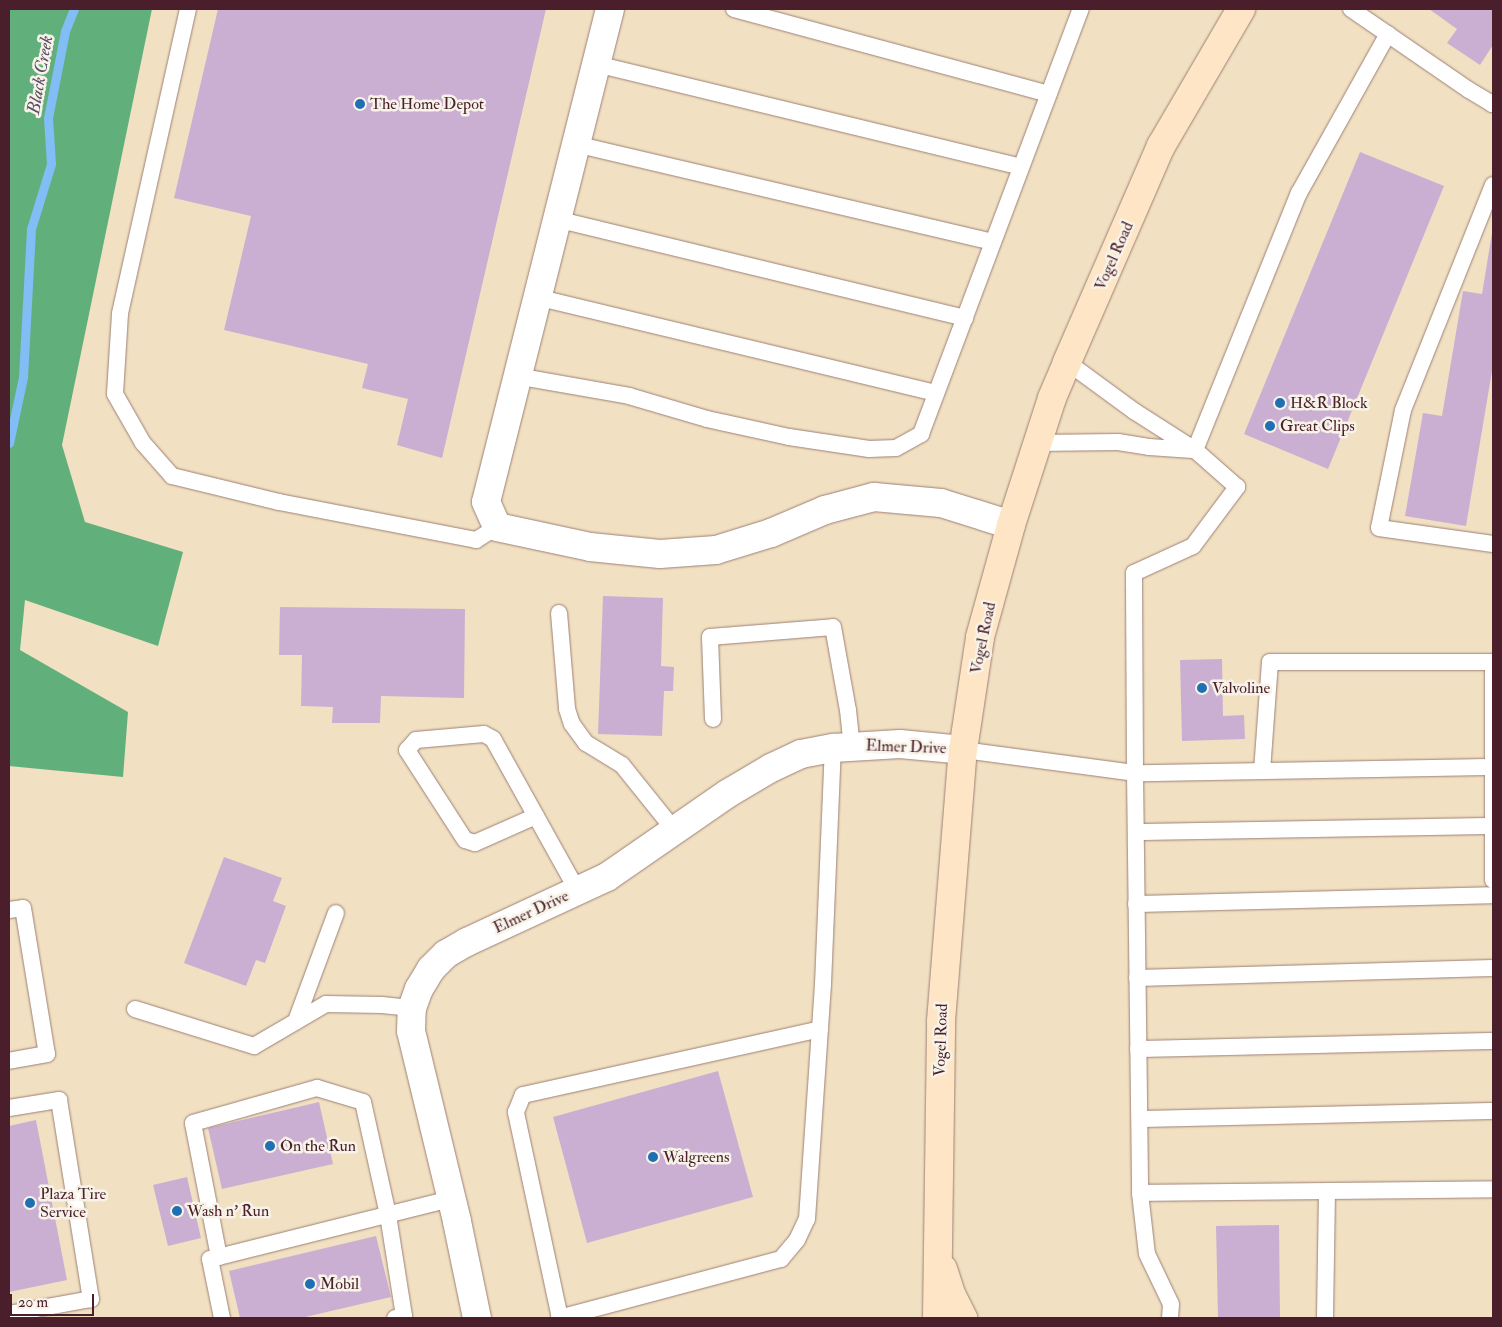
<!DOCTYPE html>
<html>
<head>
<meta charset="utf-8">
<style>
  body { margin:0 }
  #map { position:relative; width:1502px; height:1327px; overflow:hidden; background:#f1e0c2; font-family:"IM FELL Double Pica",serif }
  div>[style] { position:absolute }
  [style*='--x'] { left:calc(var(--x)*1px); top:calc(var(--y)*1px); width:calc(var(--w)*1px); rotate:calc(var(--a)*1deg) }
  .forest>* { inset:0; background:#61b07c }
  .stream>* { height:9px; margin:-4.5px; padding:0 4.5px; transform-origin:4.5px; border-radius:4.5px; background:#83bdf5 }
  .building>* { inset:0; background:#cbafd3 }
  .roads { filter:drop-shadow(0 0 1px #9e8076) drop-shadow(0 0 1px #9e8076) }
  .lane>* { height:16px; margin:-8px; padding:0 8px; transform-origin:8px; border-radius:8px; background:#fff }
  .street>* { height:28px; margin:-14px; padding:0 14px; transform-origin:14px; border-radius:14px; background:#fff }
  .secondary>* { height:28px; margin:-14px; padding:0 14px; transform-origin:14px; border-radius:14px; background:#fde5c5 }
  .dots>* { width:14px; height:14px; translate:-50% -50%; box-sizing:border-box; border:2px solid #f7f3e8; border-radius:50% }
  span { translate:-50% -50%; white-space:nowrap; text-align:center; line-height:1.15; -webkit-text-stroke:5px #f7f3e8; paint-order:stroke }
  .poi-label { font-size:16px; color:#4a1f2b }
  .left { translate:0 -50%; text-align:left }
  .street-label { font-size:16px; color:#4a1f2b }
  .water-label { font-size:18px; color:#5b4e68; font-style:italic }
  .frame { position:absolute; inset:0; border:10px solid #4a1f2b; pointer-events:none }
  .scale { position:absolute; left:10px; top:1294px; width:84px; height:22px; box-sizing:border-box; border:2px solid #4a1f2b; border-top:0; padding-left:6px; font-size:15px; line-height:18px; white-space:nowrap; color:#4a1f2b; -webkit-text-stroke:4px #f7f3e8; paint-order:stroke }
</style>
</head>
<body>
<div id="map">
  <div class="forest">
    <div style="clip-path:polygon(9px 9px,152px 9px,62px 445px,85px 522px,183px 552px,158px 646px,25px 600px,20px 650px,128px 712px,123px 777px,9px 766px)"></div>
  </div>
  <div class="stream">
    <div style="--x:9;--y:443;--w:67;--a:-78"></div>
    <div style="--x:23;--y:377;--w:148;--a:-86.9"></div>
    <div style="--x:31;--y:229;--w:68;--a:-72.9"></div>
    <div style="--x:51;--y:164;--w:46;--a:-93.7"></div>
    <div style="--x:48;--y:118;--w:89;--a:-78.9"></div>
    <div style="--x:65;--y:31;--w:24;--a:-68"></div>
  </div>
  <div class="building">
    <div style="clip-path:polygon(218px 9px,546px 9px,442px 458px,397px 445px,408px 399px,362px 388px,368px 364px,224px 330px,251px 216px,174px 198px)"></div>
    <div style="clip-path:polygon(1429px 9px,1493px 9px,1493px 45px,1480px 65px,1447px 43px,1457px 29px)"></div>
    <div style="clip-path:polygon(1360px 152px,1444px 186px,1328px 469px,1244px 434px)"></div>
    <div style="clip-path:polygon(1492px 233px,1493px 365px,1466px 526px,1405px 516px,1423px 413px,1442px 416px,1463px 291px,1482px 294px)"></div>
    <div style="clip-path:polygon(603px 596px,663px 598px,661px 666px,674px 667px,673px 691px,664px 691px,662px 736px,598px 734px)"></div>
    <div style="clip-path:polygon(280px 607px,465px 609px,464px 698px,381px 696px,380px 723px,332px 723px,333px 707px,301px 706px,302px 655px,279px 655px)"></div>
    <div style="clip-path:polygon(1222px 659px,1223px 716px,1244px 715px,1245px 739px,1182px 741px,1180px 660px)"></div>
    <div style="clip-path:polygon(224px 857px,282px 878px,273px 901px,286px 906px,265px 963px,256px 960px,246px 986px,184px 963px)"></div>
    <div style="clip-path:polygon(718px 1071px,753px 1197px,587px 1243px,553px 1117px)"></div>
    <div style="clip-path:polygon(319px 1102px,333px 1164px,222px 1189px,208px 1128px)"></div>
    <div style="clip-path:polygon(36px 1120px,67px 1280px,9px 1292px,9px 1126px)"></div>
    <div style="clip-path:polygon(187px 1177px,201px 1238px,168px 1246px,153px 1185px)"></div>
    <div style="clip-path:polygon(1279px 1225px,1280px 1318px,1218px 1318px,1216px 1226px)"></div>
    <div style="clip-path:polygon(376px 1236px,391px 1297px,301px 1318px,240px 1318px,229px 1271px)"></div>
  </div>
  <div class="roads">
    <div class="lane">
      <div style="--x:188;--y:9;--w:312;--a:102.6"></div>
      <div style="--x:120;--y:314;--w:80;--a:93.6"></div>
      <div style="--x:115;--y:394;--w:56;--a:60.3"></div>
      <div style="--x:143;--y:443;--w:44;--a:48.7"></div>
      <div style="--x:172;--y:476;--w:110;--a:13.7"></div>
      <div style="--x:279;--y:502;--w:201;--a:10.9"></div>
      <div style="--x:476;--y:540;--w:25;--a:-32"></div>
      <div style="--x:734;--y:9;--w:326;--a:15.1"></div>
      <div style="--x:1351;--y:9;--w:143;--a:34.5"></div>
      <div style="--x:1469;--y:90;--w:27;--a:31"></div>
      <div style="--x:1492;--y:104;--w:2;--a:-63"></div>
      <div style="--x:596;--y:64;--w:437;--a:13.6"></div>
      <div style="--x:575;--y:144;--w:429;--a:13.2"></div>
      <div style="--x:1493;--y:185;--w:242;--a:111.8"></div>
      <div style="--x:1403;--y:410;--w:120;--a:101.5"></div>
      <div style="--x:1379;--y:528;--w:115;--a:8"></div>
      <div style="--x:556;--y:219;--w:421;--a:13.6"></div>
      <div style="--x:536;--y:297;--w:411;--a:13.5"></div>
      <div style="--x:516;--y:376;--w:115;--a:10"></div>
      <div style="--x:629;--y:396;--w:81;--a:16.4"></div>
      <div style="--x:707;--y:419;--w:84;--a:12.4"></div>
      <div style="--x:789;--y:437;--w:81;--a:8.5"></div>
      <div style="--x:869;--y:449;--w:27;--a:-2"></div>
      <div style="--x:896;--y:448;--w:29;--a:-29"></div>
      <div style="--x:921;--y:434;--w:454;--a:-69.4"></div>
      <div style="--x:1037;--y:443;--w:81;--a:-0.7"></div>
      <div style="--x:1118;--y:442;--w:31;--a:9"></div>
      <div style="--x:1149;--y:447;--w:44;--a:3.9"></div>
      <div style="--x:1195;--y:450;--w:277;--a:-68"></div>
      <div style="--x:1299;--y:193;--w:182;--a:-60.8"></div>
      <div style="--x:559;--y:613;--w:96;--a:85.2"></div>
      <div style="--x:567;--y:709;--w:16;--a:72"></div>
      <div style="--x:572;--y:724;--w:24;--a:54"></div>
      <div style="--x:586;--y:743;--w:42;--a:31.4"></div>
      <div style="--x:622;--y:765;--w:85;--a:51.2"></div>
      <div style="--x:1493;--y:662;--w:218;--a:90"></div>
      <div style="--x:713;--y:719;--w:82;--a:-92.1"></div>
      <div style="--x:710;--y:637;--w:123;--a:-4.6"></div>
      <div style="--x:833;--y:627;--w:84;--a:79.8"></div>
      <div style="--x:848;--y:710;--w:36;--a:84"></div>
      <div style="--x:963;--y:750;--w:174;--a:7.6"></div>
      <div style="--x:1135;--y:773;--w:200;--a:-90.3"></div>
      <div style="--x:1134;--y:573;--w:65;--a:-24.6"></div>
      <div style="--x:1193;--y:546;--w:74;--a:-53.3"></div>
      <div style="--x:1237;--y:487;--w:56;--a:-138.6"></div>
      <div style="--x:1195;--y:450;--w:72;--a:-147.4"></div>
      <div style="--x:1134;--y:411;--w:83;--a:-143.8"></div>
      <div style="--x:1493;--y:767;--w:358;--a:179"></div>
      <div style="--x:1135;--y:773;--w:420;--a:89.3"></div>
      <div style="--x:1140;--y:1193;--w:353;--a:-0.6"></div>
      <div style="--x:1262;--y:771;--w:109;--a:-85.8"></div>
      <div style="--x:1270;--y:662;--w:222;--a:0"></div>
      <div style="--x:536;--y:816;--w:67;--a:156.1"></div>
      <div style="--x:475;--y:843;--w:10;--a:-163"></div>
      <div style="--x:465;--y:840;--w:107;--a:-122.8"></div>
      <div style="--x:407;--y:750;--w:13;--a:-48"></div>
      <div style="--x:416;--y:740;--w:68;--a:-5"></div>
      <div style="--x:484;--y:734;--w:10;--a:29"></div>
      <div style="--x:493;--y:739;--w:173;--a:60.9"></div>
      <div style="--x:1136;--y:832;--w:357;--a:-1"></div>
      <div style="--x:1136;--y:904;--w:357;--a:-1.4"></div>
      <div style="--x:9;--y:910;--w:14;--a:-8"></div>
      <div style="--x:23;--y:908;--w:148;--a:80.7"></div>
      <div style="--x:47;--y:1054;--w:39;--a:170"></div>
      <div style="--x:1137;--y:978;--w:356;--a:-1.6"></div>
      <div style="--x:135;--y:1009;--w:125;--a:17.3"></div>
      <div style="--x:254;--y:1046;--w:83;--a:-30.3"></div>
      <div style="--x:326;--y:1004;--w:56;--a:1"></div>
      <div style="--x:382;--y:1005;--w:30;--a:6"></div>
      <div style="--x:296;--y:1021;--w:115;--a:-69.7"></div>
      <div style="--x:1138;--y:1049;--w:355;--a:-1.3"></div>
      <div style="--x:9;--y:1108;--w:51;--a:-9.1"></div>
      <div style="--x:59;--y:1100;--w:202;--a:80.9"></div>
      <div style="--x:91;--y:1299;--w:83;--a:169.6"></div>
      <div style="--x:1140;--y:1119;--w:353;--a:-1.3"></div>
      <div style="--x:1140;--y:1193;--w:61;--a:83.5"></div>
      <div style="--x:1147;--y:1254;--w:55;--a:64.4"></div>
      <div style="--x:1171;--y:1304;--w:14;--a:94"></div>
      <div style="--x:219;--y:1257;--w:136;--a:-101"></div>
      <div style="--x:193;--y:1123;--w:129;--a:-15.8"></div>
      <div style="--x:317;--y:1088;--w:48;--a:16.9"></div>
      <div style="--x:363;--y:1102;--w:116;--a:77.5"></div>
      <div style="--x:388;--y:1215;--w:102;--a:81"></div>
      <div style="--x:404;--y:1316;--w:9;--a:167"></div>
      <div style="--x:222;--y:1318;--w:60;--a:-101.5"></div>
      <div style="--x:210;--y:1259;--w:248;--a:-14"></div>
      <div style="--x:559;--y:1318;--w:230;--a:-14.9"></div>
      <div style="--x:781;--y:1259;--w:25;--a:-50"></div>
      <div style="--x:797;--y:1240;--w:23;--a:-65"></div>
      <div style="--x:807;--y:1219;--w:236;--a:-86.1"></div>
      <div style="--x:823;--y:984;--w:236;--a:-87.6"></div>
      <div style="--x:560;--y:1318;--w:211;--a:-102.1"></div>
      <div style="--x:516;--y:1112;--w:18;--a:-68"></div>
      <div style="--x:523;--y:1095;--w:304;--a:-12.5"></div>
      <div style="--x:1325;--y:1318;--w:127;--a:-89.1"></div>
    </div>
    <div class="street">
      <div style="--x:610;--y:9;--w:508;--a:104.12"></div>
      <div style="--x:486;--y:502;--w:27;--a:66"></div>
      <div style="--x:497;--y:527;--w:95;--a:12.1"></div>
      <div style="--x:590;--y:547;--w:70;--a:5.7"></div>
      <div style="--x:660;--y:554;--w:56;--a:-4.1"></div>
      <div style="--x:716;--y:550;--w:58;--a:-17.2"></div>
      <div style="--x:771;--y:533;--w:59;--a:-23.1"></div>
      <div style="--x:825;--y:510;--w:51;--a:-14.9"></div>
      <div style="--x:874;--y:497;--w:67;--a:5.1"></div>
      <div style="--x:941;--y:503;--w:73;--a:17.4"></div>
      <div style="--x:477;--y:1318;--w:99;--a:-101.7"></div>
      <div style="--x:457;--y:1221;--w:195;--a:-103.6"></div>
      <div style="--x:411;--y:1031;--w:23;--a:-88"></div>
      <div style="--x:412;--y:1008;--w:20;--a:-70"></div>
      <div style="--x:419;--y:989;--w:23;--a:-59"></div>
      <div style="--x:431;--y:969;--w:21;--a:-45"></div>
      <div style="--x:446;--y:954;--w:24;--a:-30"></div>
      <div style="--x:467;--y:942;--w:154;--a:-24.9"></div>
      <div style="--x:607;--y:877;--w:146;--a:-34.7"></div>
      <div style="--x:727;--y:794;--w:51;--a:-30.6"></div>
      <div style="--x:771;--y:768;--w:33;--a:-25"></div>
      <div style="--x:801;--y:754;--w:33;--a:-11"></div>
      <div style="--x:833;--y:748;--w:67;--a:-3.4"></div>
      <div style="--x:900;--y:744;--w:63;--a:5.4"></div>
    </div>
    <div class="secondary">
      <div style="--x:943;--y:1269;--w:28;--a:72"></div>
      <div style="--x:952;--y:1296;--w:25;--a:63"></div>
      <div style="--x:937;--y:1318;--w:297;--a:-89.2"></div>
      <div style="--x:941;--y:1021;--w:272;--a:-85.4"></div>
      <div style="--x:963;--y:750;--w:114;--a:-81.4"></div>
      <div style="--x:980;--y:637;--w:116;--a:-74.5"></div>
      <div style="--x:1011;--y:525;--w:133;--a:-72.1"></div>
      <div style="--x:1052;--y:398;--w:39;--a:-67"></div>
      <div style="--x:1067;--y:362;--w:236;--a:-66.5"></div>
      <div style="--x:1161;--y:146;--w:159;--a:-59.7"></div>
    </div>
  </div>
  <div class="dots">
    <div style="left:360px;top:104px;background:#1f6fb2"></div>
    <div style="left:1280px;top:403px;background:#1f6fb2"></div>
    <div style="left:1270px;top:426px;background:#1f6fb2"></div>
    <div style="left:1202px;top:688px;background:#1f6fb2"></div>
    <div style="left:270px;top:1146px;background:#1f6fb2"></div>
    <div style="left:653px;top:1157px;background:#1f6fb2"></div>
    <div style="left:30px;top:1203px;background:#1f6fb2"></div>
    <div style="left:177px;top:1211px;background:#1f6fb2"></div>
    <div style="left:310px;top:1284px;background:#1f6fb2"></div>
  </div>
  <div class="poi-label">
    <span class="left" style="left:370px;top:104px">The Home Depot</span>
    <span class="left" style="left:1290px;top:403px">H&amp;R Block</span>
    <span class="left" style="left:1280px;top:426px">Great Clips</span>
    <span class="left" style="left:1212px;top:688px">Valvoline</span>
    <span class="left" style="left:280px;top:1146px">On the Run</span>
    <span class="left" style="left:663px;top:1157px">Walgreens</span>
    <span class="left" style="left:40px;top:1203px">Plaza Tire<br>Service</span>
    <span class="left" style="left:187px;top:1211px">Wash n’ Run</span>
    <span class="left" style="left:320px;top:1284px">Mobil</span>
  </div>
  <div class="street-label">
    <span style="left:1114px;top:256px;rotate:-66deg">Vogel Road</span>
    <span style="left:983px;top:638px;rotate:-78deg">Vogel Road</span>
    <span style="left:906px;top:747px;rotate:2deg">Elmer Drive</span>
    <span style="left:531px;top:912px;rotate:-25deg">Elmer Drive</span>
    <span style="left:941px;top:1040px;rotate:-88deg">Vogel Road</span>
  </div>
  <div class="water-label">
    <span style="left:41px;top:75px;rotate:-80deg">Black Creek</span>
  </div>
  <div class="frame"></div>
  <div class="scale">20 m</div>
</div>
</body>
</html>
